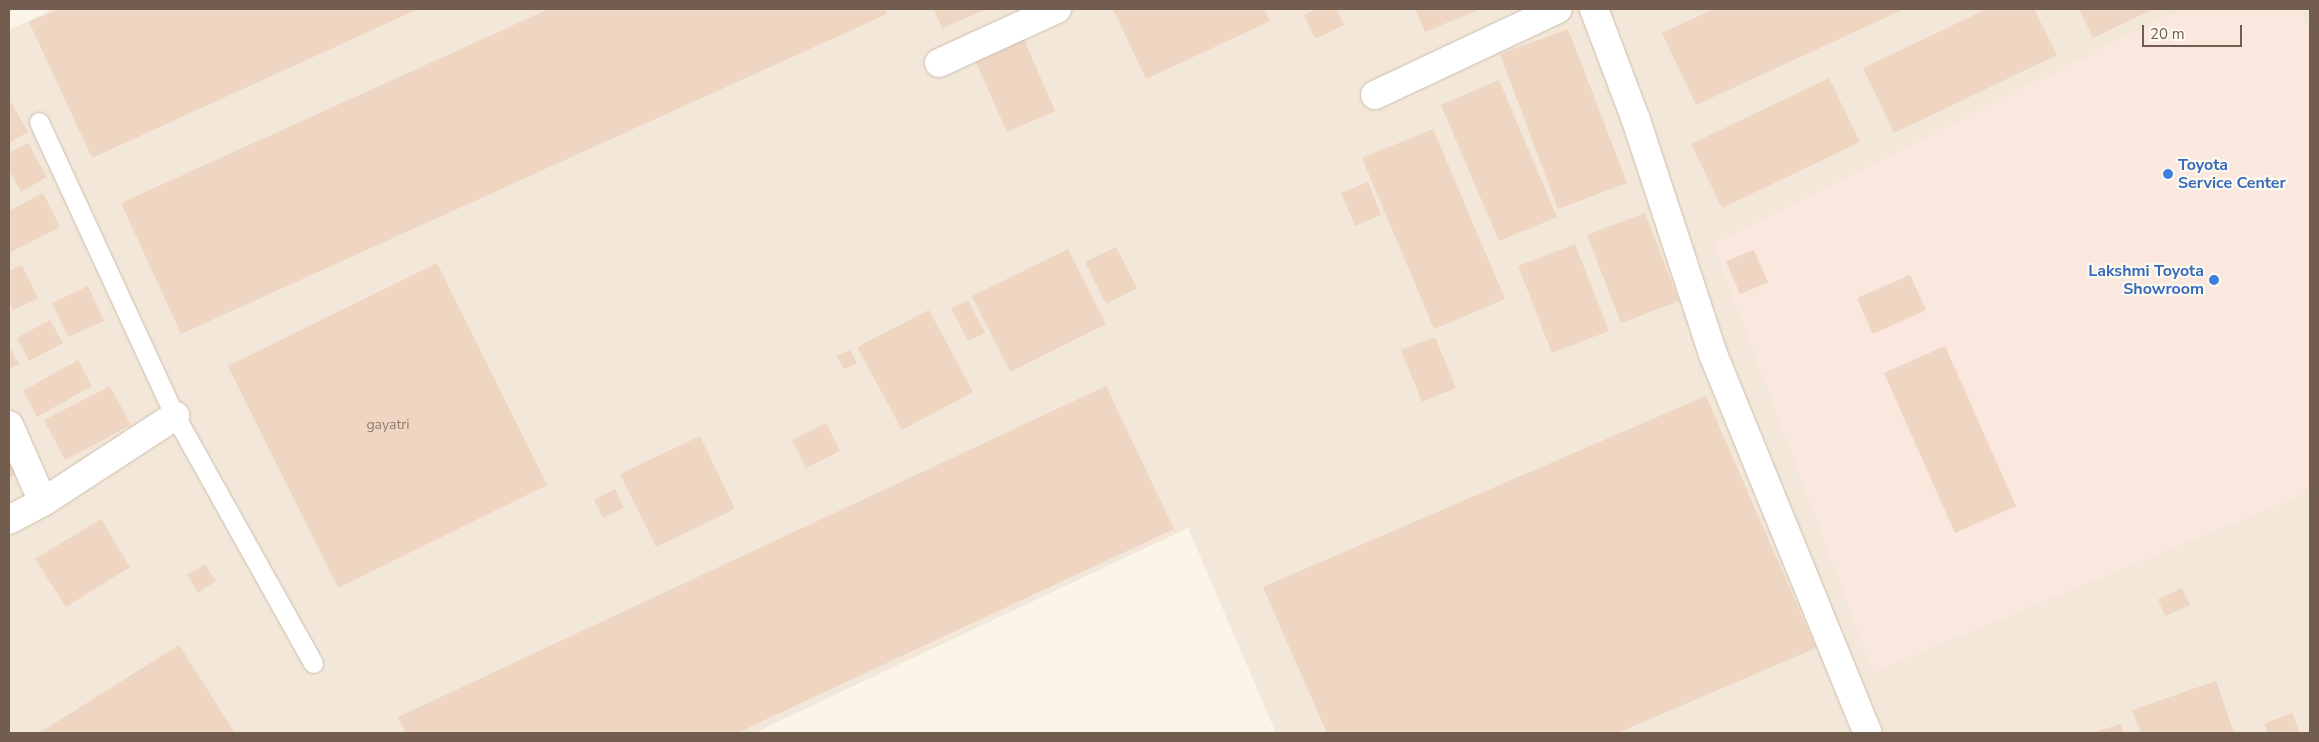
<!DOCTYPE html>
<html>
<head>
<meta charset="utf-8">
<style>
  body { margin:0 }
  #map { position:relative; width:2319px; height:742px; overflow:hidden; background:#fbf5e9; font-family:"Nunito Sans",sans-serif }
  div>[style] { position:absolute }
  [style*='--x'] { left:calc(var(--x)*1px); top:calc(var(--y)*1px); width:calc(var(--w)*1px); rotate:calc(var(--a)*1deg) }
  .residential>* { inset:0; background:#f2e7d8 }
  .commercial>* { inset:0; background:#fae7dd }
  .building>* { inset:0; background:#eed6c2 }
  .roads { filter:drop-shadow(0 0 1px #ccbdaf) drop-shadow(0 0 1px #ccbdaf) }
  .lane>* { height:19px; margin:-9.5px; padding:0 9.5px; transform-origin:9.5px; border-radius:9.5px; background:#fff }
  .street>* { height:28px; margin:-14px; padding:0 14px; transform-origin:14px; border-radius:14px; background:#fff }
  .dots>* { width:14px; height:14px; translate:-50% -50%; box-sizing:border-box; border:2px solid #fef9ef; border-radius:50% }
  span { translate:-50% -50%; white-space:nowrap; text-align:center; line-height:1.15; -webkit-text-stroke:4.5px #fef9ef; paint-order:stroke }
  .number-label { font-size:14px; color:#927b6b }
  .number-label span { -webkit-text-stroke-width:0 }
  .shop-label { font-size:16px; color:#366cbe; font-weight:700 }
  .left { translate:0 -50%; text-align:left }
  .right { translate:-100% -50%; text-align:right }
  .frame { position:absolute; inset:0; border:10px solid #735d4e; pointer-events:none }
  .scale { position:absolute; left:2142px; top:25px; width:100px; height:22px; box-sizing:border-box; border:2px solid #735d4e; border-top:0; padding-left:6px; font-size:15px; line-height:18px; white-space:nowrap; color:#735d4e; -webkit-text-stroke:4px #fef9ef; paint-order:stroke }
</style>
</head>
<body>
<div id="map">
  <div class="residential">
    <div style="clip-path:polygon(53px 9px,2310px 9px,2310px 733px,1276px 733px,1188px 528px,754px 733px,9px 733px,9px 30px)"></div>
  </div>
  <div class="commercial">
    <div style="clip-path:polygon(2181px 9px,2300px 9px,2310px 32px,2310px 492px,1873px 672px,1713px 244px)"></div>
  </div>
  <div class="building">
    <div style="clip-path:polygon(59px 9px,418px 9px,92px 158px,29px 22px)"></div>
    <div style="clip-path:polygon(549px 9px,885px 9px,887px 14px,181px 334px,121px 203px)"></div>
    <div style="clip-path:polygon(934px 9px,987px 9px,942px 28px)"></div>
    <div style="clip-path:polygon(1113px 9px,1264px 9px,1270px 21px,1146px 79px)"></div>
    <div style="clip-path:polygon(1317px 9px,1337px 9px,1344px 25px,1315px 39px,1304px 15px)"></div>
    <div style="clip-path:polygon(1415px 9px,1480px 9px,1425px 32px)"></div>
    <div style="clip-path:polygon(1714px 9px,1904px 9px,1696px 105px,1662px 33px)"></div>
    <div style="clip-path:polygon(1987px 9px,2034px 9px,2057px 55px,1894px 133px,1863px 68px)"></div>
    <div style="clip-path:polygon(2079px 9px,2153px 9px,2093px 38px)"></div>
    <div style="clip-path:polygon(1568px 29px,1627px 183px,1558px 209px,1500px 54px)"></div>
    <div style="clip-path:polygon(1023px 37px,1055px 111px,1007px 132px,974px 58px)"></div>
    <div style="clip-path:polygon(1829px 78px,1860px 142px,1722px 208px,1691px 144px)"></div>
    <div style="clip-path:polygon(1499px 80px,1557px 217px,1499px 241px,1441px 105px)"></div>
    <div style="clip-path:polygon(9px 99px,28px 132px,9px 143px)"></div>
    <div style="clip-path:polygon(1433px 129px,1505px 299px,1434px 329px,1362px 158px)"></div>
    <div style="clip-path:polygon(28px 143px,47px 177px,21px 192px,9px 170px,9px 153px)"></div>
    <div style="clip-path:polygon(1368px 182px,1381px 215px,1355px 226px,1341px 193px)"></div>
    <div style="clip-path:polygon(43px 193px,60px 227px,9px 253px,9px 211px)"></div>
    <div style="clip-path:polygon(1645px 213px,1679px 301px,1621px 323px,1587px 235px)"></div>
    <div style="clip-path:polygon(1575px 244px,1609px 331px,1552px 353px,1518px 266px)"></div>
    <div style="clip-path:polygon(1116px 247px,1137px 288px,1106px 304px,1085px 262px)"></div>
    <div style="clip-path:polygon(1068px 249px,1106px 324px,1010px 372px,972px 296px)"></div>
    <div style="clip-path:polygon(1754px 250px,1768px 282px,1740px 294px,1726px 261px)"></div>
    <div style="clip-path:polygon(437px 263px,547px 485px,338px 588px,228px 366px)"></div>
    <div style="clip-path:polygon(22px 265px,38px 298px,13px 310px,9px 301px,9px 271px)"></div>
    <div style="clip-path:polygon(1910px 275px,1926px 310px,1873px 334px,1857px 298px)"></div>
    <div style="clip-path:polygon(88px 286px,104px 321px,68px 337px,52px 303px)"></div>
    <div style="clip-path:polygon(968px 300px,985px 333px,968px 341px,951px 308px)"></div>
    <div style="clip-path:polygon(929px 310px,973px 392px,902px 430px,857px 347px)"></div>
    <div style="clip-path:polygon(50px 320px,63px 343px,29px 361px,17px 338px)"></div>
    <div style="clip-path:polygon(1435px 337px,1456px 388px,1422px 402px,1401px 350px)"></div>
    <div style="clip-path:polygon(9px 346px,19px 364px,9px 369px)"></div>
    <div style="clip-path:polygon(1945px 346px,2016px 506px,1955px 533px,1884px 373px)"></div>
    <div style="clip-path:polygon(850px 350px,857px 363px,844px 369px,837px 356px)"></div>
    <div style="clip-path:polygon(78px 360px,92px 386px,37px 417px,23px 391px)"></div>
    <div style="clip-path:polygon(110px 386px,131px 425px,65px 460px,44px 420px)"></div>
    <div style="clip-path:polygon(1106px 386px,1174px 529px,737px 733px,406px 733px,398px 717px)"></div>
    <div style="clip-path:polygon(1706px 396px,1816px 648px,1617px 733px,1327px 733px,1263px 587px)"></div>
    <div style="clip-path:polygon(826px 423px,840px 451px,806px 468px,792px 440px)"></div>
    <div style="clip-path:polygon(700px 436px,735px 509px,656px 547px,620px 474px)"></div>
    <div style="clip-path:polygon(9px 457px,18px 473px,9px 478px)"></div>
    <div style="clip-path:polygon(615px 489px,624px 508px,603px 518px,594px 500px)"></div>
    <div style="clip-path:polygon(101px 519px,130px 567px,66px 607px,35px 559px)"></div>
    <div style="clip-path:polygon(205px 564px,216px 581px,198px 593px,187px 575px)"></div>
    <div style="clip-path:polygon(2182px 588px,2190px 605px,2165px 616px,2158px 599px)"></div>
    <div style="clip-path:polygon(179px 645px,235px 733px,39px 733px)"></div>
    <div style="clip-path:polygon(2216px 681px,2234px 733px,2141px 733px,2132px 710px)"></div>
    <div style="clip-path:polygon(2292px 713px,2300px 733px,2268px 733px,2264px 724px)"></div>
    <div style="clip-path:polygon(2121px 724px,2124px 733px,2092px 733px)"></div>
  </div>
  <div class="roads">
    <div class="lane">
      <div style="--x:39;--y:122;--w:324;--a:65.2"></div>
      <div style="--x:175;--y:416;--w:283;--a:60.8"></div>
    </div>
    <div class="street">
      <div style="--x:1594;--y:9;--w:119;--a:69.3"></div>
      <div style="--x:1636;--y:120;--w:246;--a:71.8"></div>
      <div style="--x:1713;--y:354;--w:409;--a:67.8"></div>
      <div style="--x:939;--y:63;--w:130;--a:-24.6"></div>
      <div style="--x:1375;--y:95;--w:202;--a:-25.2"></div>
      <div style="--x:9;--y:425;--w:84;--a:66.2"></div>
      <div style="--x:9;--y:520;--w:38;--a:-28"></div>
      <div style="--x:43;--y:502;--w:158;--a:-33.1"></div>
    </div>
  </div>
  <div class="dots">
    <div style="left:2168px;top:174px;background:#3f7fe0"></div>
    <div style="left:2214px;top:280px;background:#3f7fe0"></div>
  </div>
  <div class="number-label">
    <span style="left:388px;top:425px">gayatri</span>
  </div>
  <div class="shop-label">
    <span class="left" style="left:2178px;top:174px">Toyota<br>Service Center</span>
    <span class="right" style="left:2204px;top:280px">Lakshmi Toyota<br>Showroom</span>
  </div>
  <div class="frame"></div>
  <div class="scale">20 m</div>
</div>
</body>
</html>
